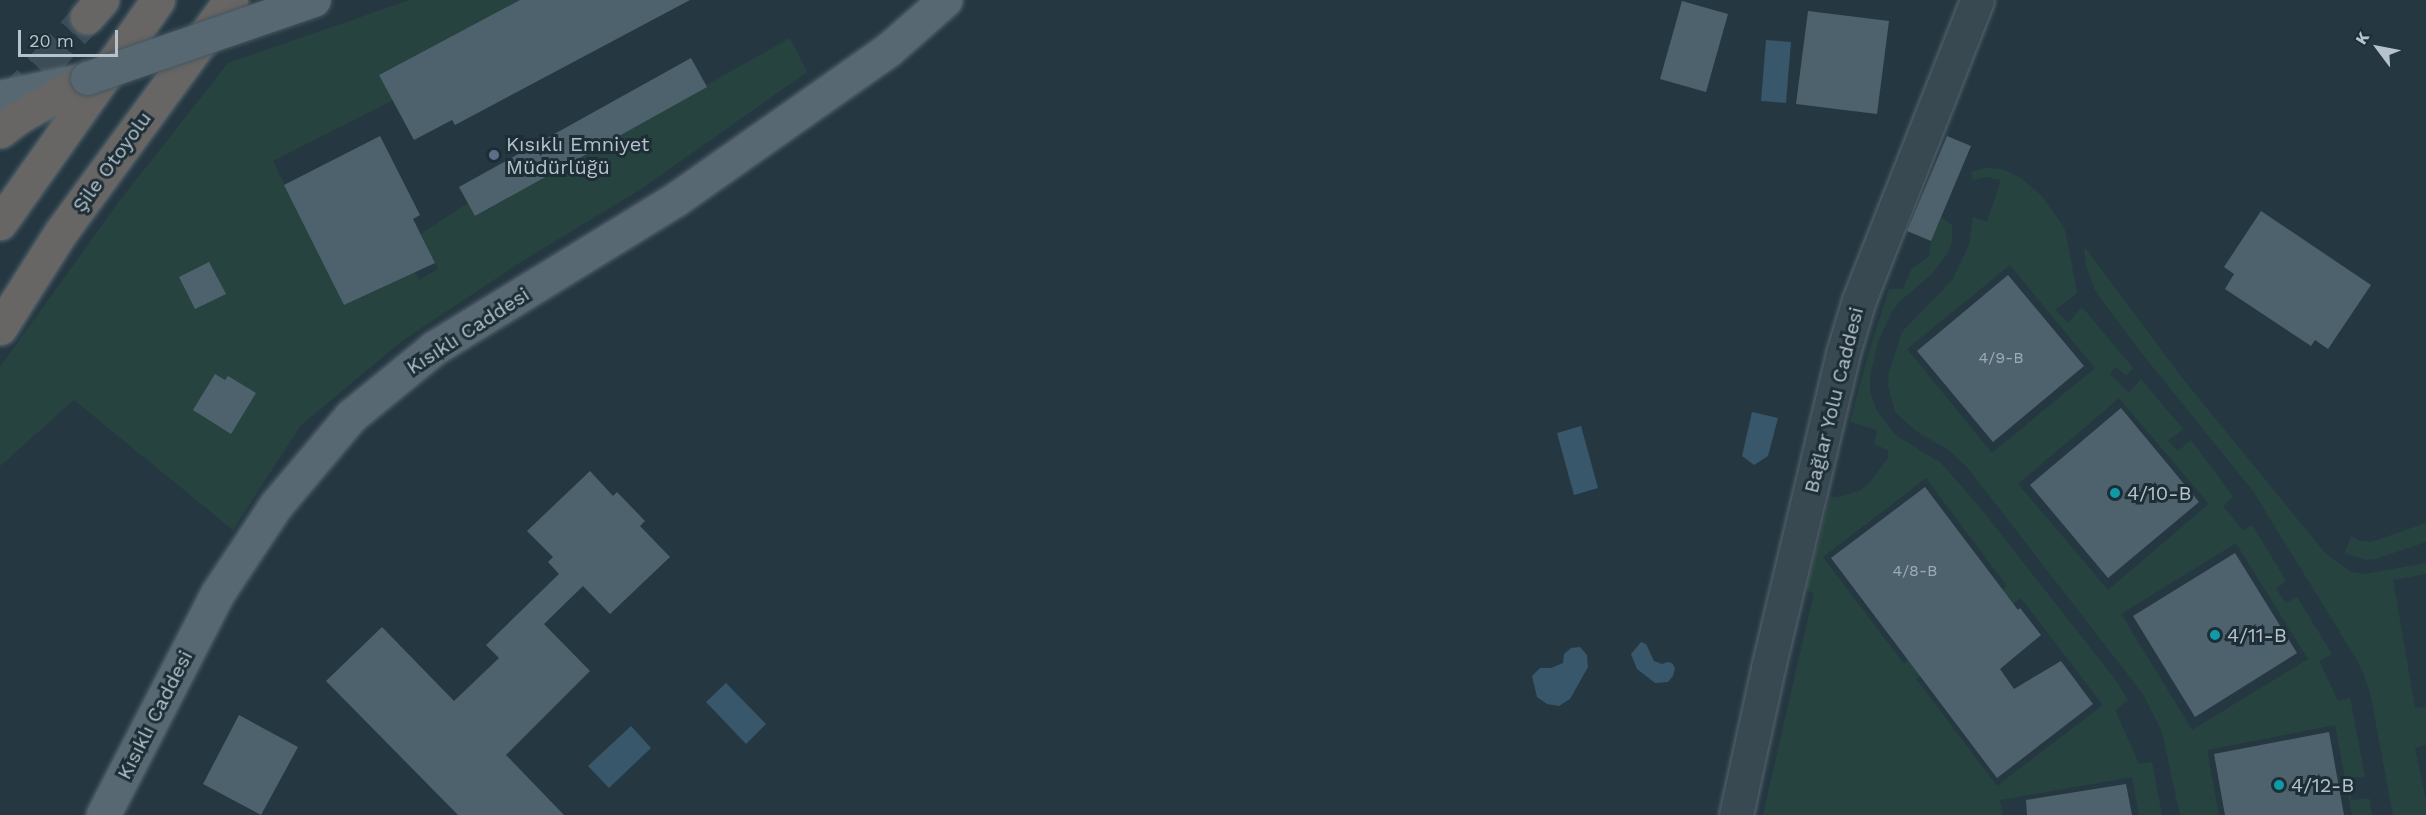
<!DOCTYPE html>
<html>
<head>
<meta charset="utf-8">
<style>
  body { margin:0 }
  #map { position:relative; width:2426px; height:815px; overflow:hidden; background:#253842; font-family:"Work Sans",sans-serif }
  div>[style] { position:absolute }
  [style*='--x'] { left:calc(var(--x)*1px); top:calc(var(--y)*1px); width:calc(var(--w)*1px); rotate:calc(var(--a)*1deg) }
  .green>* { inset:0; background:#274340 }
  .water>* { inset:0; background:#38576a }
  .building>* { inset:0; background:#4e626d }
  .trunk-tunnel>* { height:33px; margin-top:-16.5px; transform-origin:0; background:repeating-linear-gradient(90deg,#3b4d57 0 33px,transparent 0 49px) }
  .roads { filter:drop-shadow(0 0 2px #57666f) drop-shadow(0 0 2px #57666f) }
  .tertiary>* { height:33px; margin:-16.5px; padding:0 16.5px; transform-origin:16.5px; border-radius:16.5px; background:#394952 }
  .primary>* { height:33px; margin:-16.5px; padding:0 16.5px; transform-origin:16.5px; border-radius:16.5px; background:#576872 }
  .trunk>* { height:33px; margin:-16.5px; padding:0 16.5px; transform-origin:16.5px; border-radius:16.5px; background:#686664 }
  .bridges { filter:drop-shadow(0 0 2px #46555e) drop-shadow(0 0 2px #46555e) }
  .primary-bridge>* { height:33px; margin:-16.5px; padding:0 16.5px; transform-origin:16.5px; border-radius:16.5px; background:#576872 }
  .dots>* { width:16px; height:16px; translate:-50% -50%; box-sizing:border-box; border:3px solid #1e2e37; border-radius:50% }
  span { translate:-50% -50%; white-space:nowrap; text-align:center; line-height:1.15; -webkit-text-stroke:6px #1e2e37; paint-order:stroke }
  .number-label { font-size:16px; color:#9cabb4 }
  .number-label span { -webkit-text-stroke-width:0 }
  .poi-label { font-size:20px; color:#b6c3cc }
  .left { translate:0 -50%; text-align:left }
  .street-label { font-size:20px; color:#b6c3cc }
  .north { position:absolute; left:2348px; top:18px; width:60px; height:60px; -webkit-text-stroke:4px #1e2e37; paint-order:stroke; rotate:302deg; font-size:16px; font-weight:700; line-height:24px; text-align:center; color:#b6c3cc }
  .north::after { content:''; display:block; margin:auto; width:21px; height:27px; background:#b6c3cc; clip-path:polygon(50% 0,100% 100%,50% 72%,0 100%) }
  .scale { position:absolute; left:18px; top:30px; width:100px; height:27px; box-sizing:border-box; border:3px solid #b6c3cc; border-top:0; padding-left:8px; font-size:18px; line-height:21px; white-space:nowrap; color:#b6c3cc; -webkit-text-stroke:4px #1e2e37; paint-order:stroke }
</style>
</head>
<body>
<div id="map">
  <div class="green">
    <div style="clip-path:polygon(410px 0,520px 0,380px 74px,393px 100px,273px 161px,344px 305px,380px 289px,368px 262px,406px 255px,419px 280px,438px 269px,421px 234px,468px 203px,476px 216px,790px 38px,807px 72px,641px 189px,519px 263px,402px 341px,301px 425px,233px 530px,74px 400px,0 466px,0 367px,118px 203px,228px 63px)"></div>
    <div style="clip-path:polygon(evenodd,1986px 168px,2002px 169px,2019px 177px,2040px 194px,2058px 219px,2065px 230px,2077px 293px,2055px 310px,2068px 323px,2082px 307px,2133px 368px,2126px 375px,2115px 367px,2110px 374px,2129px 393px,2141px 379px,2183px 429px,2168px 441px,2178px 451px,2191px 440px,2233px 497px,2223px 506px,2243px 531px,2252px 525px,2286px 581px,2276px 589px,2286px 603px,2297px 597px,2332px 654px,2319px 661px,2338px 701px,2350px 698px,2365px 777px,2349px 778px,2351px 800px,2369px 798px,2372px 815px,2352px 815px,2335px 725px,2207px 750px,2219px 815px,2180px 815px,2162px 732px,2143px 694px,1968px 468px,1949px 450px,1916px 431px,1895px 412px,1888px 385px,1889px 372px,1902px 332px,1953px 279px,1969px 245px,1973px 217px,1987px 222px,2001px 180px,1987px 177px,1973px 180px,1971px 172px,1986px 168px,2010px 265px,2095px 368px,1992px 453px,1907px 349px,2010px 265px,1986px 168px,2119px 398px,2209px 504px,2108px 590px,2018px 484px,2119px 398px,1986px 168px,2236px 543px,2308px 659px,2192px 730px,2121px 614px,2236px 543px)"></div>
    <div style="clip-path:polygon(evenodd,1941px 217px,1952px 225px,1952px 242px,1948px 252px,1932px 274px,1900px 301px,1891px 313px,1878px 342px,1870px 376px,1870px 392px,1877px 411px,1895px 435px,1941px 463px,1978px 505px,2114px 678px,2128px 700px,2115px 710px,2139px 764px,2152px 762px,2162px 815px,2139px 815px,2132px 777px,2000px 800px,2003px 815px,1763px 815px,1814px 593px,1806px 590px,1830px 497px,1840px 497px,1861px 490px,1871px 481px,1888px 458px,1888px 450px,1874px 444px,1877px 430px,1850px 422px,1869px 351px,1889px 289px,1903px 289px,1911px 270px,1929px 256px,1931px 241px,1941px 217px,1926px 478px,2007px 586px,1904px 664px,1823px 557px,1926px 478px,1941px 217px,2021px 598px,2103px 705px,1997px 786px,1916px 679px,2021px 598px)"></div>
    <div style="clip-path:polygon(2084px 246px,2179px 374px,2325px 553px,2351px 572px,2365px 574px,2426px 563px,2426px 574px,2393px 580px,2415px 708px,2426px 707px,2426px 745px,2415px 748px,2426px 801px,2426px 815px,2393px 815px,2371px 697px,2364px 674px,2354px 655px,2253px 491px,2136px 346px,2095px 290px,2086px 265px)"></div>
    <div style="clip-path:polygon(2426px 523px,2426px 542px,2375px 559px,2366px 560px,2345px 553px,2351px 536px,2360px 541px,2371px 542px)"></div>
  </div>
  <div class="water">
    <div style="clip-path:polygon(1766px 40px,1791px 42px,1786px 103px,1761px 101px)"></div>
    <div style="clip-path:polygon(1752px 412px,1778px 418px,1768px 456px,1754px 465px,1742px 456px)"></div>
    <div style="clip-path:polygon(1581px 426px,1598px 488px,1574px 495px,1557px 433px)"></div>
    <div style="clip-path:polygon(1641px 642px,1646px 644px,1654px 661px,1662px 664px,1667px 662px,1672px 663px,1675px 668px,1673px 676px,1668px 682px,1655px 683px,1637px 669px,1631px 654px)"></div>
    <div style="clip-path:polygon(1580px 647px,1587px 655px,1588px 667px,1570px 699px,1559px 706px,1547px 704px,1537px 697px,1532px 676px,1540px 668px,1551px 668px,1563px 663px,1564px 654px,1571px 648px)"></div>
    <div style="clip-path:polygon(726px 683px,766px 724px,746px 744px,706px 702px)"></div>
    <div style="clip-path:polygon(631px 726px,651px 748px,609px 788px,588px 766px)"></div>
  </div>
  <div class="building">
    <div style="clip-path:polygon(520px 0,690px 0,455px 125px,452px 120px,414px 140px,379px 75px)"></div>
    <div style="clip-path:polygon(1682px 1px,1728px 14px,1706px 92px,1660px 79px)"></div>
    <div style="clip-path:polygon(1808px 11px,1889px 21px,1877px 114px,1796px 104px)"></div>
    <div style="clip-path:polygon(691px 58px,707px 87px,475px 216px,459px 187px)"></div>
    <div style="clip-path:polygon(380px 136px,420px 215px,413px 219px,435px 263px,344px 305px,284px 185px)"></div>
    <div style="clip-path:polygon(1947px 136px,1971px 146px,1931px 241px,1907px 231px)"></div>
    <div style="clip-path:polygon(2261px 211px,2371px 285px,2328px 349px,2315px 340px,2311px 346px,2225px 289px,2234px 274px,2224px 267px)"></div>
    <div style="clip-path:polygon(209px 262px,226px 294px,195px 309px,179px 277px)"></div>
    <div style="clip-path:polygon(2008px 275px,2084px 366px,1993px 442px,1917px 351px)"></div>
    <div style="clip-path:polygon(215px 374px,225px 380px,228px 376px,256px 393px,231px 434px,193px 410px)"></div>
    <div style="clip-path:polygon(2121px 408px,2199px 502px,2108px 578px,2030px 485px)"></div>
    <div style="clip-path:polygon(590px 471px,613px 496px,617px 492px,645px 521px,640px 526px,670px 557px,610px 614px,583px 586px,544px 624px,590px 671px,506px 755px,564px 815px,458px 815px,326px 681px,382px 627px,454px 701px,499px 658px,486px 645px,559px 574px,548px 562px,553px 557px,527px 531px)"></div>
    <div style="clip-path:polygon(1925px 487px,2018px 610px,2020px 608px,2041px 635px,2000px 669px,2014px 689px,2061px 661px,2093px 704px,1997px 778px,1831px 558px)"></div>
    <div style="clip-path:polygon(2235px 553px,2297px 653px,2195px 717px,2133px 616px)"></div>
    <div style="clip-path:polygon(239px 715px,298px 747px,261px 815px,203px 784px)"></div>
    <div style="clip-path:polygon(2329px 732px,2344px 815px,2225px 815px,2214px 754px)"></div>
    <div style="clip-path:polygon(2126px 784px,2132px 815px,2027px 815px,2026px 800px)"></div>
  </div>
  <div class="trunk-tunnel">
    <div style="--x:7;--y:105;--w:119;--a:-47.7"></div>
  </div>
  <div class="roads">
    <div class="tertiary">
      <div style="--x:1736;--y:815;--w:150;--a:-77.7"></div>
      <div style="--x:1768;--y:668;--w:324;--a:-76.6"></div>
      <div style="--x:1843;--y:353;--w:55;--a:-73.2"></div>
      <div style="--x:1859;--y:300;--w:322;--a:-68.5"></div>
    </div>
    <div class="primary">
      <div style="--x:0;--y:97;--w:79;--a:-11.7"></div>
      <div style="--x:103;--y:815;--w:249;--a:-62.7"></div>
      <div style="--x:217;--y:594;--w:107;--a:-56.5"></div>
      <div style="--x:276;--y:505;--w:116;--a:-49.9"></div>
      <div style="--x:351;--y:416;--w:107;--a:-39.3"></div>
      <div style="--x:434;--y:348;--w:284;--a:-31.6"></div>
      <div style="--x:676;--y:199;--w:259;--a:-35.1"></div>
      <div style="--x:888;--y:50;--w:76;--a:-41.3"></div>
    </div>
    <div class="trunk">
      <div style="--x:87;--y:17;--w:23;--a:-49"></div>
      <div style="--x:0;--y:131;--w:21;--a:-37"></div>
      <div style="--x:17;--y:118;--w:81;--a:-29.7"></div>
      <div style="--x:0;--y:223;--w:273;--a:-54.7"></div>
      <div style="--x:0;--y:328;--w:114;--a:-57.6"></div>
      <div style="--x:61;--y:232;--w:288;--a:-53.8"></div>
    </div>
  </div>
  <div class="bridges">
    <div class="primary-bridge">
      <div style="--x:87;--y:78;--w:240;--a:-19"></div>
    </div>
  </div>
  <div class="dots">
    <div style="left:494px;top:155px;background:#5c6f8a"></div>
    <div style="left:2115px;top:493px;background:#0f9aa8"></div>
    <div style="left:2215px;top:635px;background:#0f9aa8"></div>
    <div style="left:2279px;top:785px;background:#0f9aa8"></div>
  </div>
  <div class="number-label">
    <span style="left:2001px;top:358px">4/9-B</span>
    <span style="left:1915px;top:571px">4/8-B</span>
  </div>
  <div class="poi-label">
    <span class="left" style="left:506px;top:156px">Kısıklı Emniyet<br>Müdürlüğü</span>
    <span class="left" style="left:2127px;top:493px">4/10-B</span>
    <span class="left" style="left:2227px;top:635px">4/11-B</span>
    <span class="left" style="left:2291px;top:785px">4/12-B</span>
  </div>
  <div class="street-label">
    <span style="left:112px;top:162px;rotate:-54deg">Şile Otoyolu</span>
    <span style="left:468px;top:331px;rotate:-33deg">Kısıklı Caddesi</span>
    <span style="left:1834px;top:400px;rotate:-76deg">Bağlar Yolu Caddesi</span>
    <span style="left:155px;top:715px;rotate:-63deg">Kısıklı Caddesi</span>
  </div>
  <div class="north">K</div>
  <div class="scale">20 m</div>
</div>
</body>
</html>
